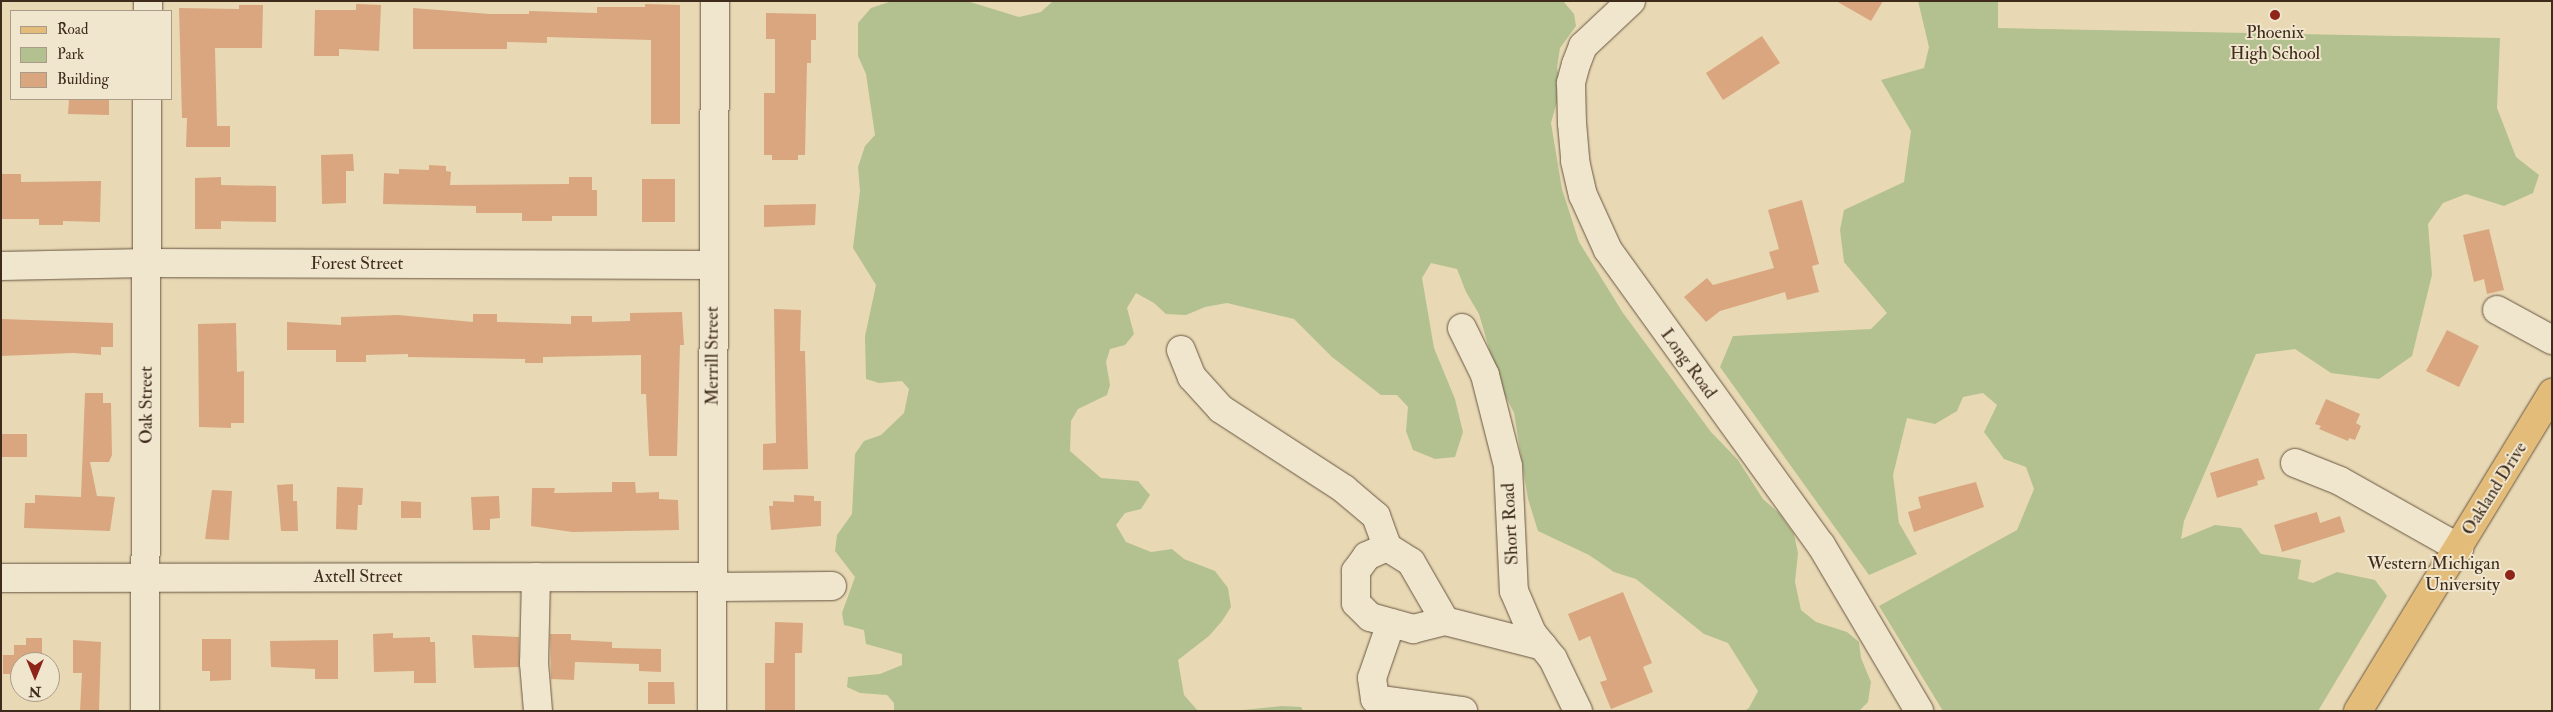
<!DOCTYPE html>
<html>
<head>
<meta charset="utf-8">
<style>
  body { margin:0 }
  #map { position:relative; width:2553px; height:712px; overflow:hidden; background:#e8d9b4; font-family:"IM FELL Double Pica",serif }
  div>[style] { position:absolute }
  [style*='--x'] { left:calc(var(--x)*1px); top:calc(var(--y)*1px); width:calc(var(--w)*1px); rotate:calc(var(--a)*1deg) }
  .green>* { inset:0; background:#b3c08f }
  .building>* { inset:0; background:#d9a67f }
  .roads { filter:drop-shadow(0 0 1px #695642) drop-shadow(0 0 1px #695642) }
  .minor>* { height:28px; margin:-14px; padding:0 14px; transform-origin:14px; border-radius:14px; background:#f0e6ce }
  .major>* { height:28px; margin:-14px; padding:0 14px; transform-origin:14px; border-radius:14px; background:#e4bc7a }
  .dots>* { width:14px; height:14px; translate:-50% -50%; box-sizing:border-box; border:2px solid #f0e6ce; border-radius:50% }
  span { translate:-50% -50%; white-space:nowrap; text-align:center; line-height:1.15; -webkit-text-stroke:4px #f0e6ce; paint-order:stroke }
  .poi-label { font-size:18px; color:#3f2b1c }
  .right { translate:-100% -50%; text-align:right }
  .street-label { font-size:18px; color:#3f2b1c }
  .frame { position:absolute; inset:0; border:2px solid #3f2b1c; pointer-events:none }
  .legend { position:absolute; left:10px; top:10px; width:162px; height:90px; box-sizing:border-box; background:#f0e6ce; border:1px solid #a99b87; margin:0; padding:6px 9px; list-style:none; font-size:15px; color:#3f2b1c }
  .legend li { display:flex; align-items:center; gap:10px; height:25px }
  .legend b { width:25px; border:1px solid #a99b87 }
  .north { position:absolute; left:10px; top:652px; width:50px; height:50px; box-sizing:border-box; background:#f0e6ce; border:1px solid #a99b87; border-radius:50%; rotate:180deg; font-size:14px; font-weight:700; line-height:20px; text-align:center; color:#3f2b1c }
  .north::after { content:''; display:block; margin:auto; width:18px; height:22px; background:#8f2418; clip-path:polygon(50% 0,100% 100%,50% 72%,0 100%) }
</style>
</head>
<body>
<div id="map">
  <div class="green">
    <div style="clip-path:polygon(892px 1px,967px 1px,1019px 17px,1041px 12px,1053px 1px,1563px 1px,1574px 14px,1576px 26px,1560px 48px,1557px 68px,1561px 87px,1551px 123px,1562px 189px,1579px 242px,1623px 313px,1711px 432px,1738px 460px,1763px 499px,1779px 513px,1794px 534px,1798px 553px,1795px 582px,1801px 610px,1816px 622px,1847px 632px,1859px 642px,1861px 658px,1871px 682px,1868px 702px,1859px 711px,1744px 711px,1749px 708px,1758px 691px,1728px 643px,1704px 634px,1636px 579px,1614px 572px,1589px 555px,1538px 531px,1528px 499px,1514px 413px,1499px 383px,1479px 314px,1466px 292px,1457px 269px,1431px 263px,1422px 278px,1434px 348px,1455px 399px,1463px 432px,1455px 457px,1435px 459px,1413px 450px,1406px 431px,1408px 407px,1397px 395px,1381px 395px,1332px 357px,1294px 319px,1227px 303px,1205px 307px,1186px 315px,1166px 314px,1154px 303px,1136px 293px,1127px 308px,1134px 334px,1125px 345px,1110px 349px,1106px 362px,1110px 385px,1107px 395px,1078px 409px,1071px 421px,1070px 451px,1101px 478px,1138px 481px,1150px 495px,1141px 509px,1125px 513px,1116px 525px,1126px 542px,1151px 552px,1172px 549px,1184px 559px,1215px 571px,1228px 588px,1231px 607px,1222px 621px,1209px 636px,1178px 660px,1184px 695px,1198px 711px,894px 711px,894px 703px,887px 695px,860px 693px,847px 687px,848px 677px,880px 674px,902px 665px,902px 654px,866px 644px,864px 630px,844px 625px,842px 613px,855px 577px,835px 551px,837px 535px,852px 514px,855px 454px,864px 441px,881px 435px,904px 413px,909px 389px,902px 381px,879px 383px,866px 379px,865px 336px,876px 285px,853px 248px,860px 191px,858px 167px,865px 146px,875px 135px,866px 74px,858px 56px,858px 23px,871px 8px)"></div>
    <div style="clip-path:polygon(1918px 1px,1998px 1px,1998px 28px,2500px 38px,2497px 108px,2516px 157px,2539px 175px,2533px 193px,2504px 206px,2466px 194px,2443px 203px,2428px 224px,2432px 275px,2412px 356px,2379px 379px,2331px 373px,2295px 349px,2256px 354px,2184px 521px,2181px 539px,2215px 525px,2241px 528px,2261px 554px,2301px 560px,2298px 579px,2313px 583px,2337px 572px,2375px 580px,2387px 596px,2318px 711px,1943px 711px,1879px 606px,2017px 530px,2034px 489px,2026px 467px,2004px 459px,1984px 432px,1997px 405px,1983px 393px,1963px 397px,1957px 411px,1935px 424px,1907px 418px,1893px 475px,1899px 523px,1917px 554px,1869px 575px,1720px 367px,1733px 336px,1871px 329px,1887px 313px,1844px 262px,1840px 230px,1844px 210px,1904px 182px,1911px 131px,1881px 80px,1924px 68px,1929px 47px)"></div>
    <div style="clip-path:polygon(1282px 706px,1301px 707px,1303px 711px,1234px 711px)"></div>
  </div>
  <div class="building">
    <div style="clip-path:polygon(1836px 1px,1883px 1px,1871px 21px)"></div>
    <div style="clip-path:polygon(356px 4px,381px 5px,379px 51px,339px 49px,339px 56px,314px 56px,315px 10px,356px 10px)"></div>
    <div style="clip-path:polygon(645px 4px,680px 5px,680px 124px,651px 124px,651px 40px,547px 37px,547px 43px,507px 42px,507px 49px,413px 49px,413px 8px,490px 14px,529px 14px,529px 11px,597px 13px,597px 7px,645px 7px)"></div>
    <div style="clip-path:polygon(239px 5px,263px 5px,262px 48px,215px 48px,217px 126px,230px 126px,230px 147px,186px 147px,187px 118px,182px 118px,179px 8px,239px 9px)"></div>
    <div style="clip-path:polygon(766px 13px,816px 14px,816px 40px,811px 40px,811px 63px,807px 63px,805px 155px,798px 155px,798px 160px,772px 160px,772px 155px,764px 155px,764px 93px,775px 93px,775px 39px,766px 39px)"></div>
    <div style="clip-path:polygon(1762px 36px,1780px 63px,1723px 100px,1706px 73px)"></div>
    <div style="clip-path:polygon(69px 99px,109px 99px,109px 115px,68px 114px)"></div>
    <div style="clip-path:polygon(353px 154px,354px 171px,346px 171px,346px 203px,322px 204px,321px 155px)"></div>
    <div style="clip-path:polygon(429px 165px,446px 166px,446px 171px,451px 172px,450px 185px,569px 184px,569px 177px,592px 177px,592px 190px,597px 190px,597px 216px,552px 216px,552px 221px,522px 221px,522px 213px,476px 213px,476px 206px,383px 204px,384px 173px,399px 174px,399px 169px,429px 170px)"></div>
    <div style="clip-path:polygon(1px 174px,21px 174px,21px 182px,101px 181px,100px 222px,63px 221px,63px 225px,39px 225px,39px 219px,1px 219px)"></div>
    <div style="clip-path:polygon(221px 177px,221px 185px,276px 186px,276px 222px,221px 221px,221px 229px,195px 229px,195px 178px)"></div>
    <div style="clip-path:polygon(642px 179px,675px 179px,675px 222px,642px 222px)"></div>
    <div style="clip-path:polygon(1802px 200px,1819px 264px,1812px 266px,1819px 292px,1787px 300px,1785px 292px,1720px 311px,1706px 322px,1684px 297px,1707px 278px,1713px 285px,1774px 268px,1769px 252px,1779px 249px,1768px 210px)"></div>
    <div style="clip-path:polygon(816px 204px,815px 225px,764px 227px,764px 205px)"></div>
    <div style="clip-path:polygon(2489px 229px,2504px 290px,2487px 294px,2484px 279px,2474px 282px,2463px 235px)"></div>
    <div style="clip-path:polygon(774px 309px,801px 310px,800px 351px,805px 351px,808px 469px,763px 470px,763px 444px,776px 443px)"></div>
    <div style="clip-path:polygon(682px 312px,684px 345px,680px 345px,677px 456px,649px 456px,646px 394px,641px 394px,641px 355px,543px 357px,543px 363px,525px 363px,525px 359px,408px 357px,408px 354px,366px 355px,366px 362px,336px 362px,336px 350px,287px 350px,287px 322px,341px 325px,341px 317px,398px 315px,473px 322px,473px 314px,497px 314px,497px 322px,571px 324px,571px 316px,592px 316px,592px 322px,630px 321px,630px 313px)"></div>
    <div style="clip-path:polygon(2px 319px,113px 323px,113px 347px,101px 347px,101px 355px,73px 353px,1px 356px)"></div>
    <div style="clip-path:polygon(236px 323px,237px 372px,244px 371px,244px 423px,231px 423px,231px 428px,199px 427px,198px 324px)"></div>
    <div style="clip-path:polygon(2447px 330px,2479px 346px,2459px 387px,2426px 371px)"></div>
    <div style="clip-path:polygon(85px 393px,103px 393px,103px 403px,111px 403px,112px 455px,109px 462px,90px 462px,97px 496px,115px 497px,110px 531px,24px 528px,25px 503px,35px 503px,35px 495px,81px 497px)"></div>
    <div style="clip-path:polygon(2326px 399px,2360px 414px,2356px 423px,2361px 426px,2355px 440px,2349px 438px,2348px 441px,2319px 429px,2321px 426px,2315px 424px)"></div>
    <div style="clip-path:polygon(1px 434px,27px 434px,27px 457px,1px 457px)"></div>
    <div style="clip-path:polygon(2258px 458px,2265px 479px,2257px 481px,2258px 485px,2217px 498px,2210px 473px)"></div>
    <div style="clip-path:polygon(612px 482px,635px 482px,636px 493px,659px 492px,659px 499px,678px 500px,679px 530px,572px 532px,531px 526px,532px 488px,555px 488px,554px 493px,612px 492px)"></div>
    <div style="clip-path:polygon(1976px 482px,1984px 507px,1914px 532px,1908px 512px,1921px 508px,1918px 497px)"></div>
    <div style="clip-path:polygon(293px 484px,293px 501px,297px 501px,298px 531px,281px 531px,277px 485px)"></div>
    <div style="clip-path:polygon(337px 487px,363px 488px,362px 505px,358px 505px,357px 530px,336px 529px)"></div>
    <div style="clip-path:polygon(212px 490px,232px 491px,229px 540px,205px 539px)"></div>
    <div style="clip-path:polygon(794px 495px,814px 496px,814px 501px,821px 501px,821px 526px,771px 530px,769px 506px,773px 506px,773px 501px,794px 502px)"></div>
    <div style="clip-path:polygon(499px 496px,500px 518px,490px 519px,490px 530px,473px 530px,471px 497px)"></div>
    <div style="clip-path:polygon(401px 501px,421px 502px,421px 518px,401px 518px)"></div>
    <div style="clip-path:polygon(2317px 512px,2320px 523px,2340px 516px,2345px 532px,2282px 552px,2274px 525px)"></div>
    <div style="clip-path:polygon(1623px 592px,1652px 663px,1643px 667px,1653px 692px,1611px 709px,1600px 682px,1607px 680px,1590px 636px,1579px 641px,1568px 614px)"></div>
    <div style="clip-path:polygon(775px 622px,803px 623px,802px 653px,795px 653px,795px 711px,765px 711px,765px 663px,774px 663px)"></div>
    <div style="clip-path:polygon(393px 633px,393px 638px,430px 637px,430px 642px,435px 642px,436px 683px,414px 683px,414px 671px,374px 672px,373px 634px)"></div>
    <div style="clip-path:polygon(550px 634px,571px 634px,571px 640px,612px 642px,612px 648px,661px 649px,661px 672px,639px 671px,639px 664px,575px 662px,574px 680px,551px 679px)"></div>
    <div style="clip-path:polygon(472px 635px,519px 637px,519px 667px,474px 668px)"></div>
    <div style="clip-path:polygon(26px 638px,42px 638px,42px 662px,20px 662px,20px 674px,3px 674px,3px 655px,14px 655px,14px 645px,26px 645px)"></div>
    <div style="clip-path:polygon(202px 639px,231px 639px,231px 680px,210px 681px,210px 671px,202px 671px)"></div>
    <div style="clip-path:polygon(73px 640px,101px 642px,99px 711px,80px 711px,82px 673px,73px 673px)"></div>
    <div style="clip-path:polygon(338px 640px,338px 679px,315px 679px,315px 669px,271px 667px,270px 641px)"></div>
    <div style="clip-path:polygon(648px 682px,674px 682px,675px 704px,648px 704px)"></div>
  </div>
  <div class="roads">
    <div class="minor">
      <div style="--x:1631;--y:1;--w:66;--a:136.8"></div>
      <div style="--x:1583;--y:46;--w:19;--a:111"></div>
      <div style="--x:1576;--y:64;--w:20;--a:105"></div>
      <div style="--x:1571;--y:83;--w:40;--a:88.6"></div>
      <div style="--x:1572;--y:123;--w:38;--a:85"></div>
      <div style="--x:1575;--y:161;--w:35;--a:77"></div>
      <div style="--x:1583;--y:195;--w:60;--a:65.6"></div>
      <div style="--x:1608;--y:250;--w:364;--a:54.2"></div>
      <div style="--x:1821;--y:545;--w:193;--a:59.4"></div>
      <div style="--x:148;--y:11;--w:10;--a:-90"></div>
      <div style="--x:1;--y:266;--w:146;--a:-1.2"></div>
      <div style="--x:147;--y:263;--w:566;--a:0.2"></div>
      <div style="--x:2497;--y:310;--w:63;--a:28.6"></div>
      <div style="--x:1462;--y:328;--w:52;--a:63.9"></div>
      <div style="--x:1485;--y:375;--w:94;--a:75.8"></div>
      <div style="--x:1508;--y:466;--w:125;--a:87.3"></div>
      <div style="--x:1514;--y:591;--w:46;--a:66.8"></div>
      <div style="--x:1532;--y:633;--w:33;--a:51"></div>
      <div style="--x:1553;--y:659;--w:58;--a:64.3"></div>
      <div style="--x:1181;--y:350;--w:29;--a:68"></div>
      <div style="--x:1192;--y:377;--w:43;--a:47.8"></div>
      <div style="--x:1221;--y:409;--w:147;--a:33"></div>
      <div style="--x:1344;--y:489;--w:42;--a:40.2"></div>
      <div style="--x:1376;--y:516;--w:33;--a:70"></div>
      <div style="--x:2295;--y:463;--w:48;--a:21.8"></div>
      <div style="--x:2340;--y:481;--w:137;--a:29.4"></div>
      <div style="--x:536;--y:577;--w:86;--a:91.3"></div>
      <div style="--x:534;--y:663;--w:48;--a:85.2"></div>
      <div style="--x:1;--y:578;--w:713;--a:-0.08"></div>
      <div style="--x:714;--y:587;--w:118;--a:-0.5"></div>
      <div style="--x:1445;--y:621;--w:68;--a:-120"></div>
      <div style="--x:1411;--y:562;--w:28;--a:-148"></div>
      <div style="--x:1387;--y:547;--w:22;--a:156"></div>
      <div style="--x:1367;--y:556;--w:19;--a:126"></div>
      <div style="--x:1356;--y:571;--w:32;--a:90"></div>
      <div style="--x:1356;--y:603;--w:20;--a:45"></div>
      <div style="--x:1370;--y:617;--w:45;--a:15.6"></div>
      <div style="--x:1413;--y:629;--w:33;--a:-14"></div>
      <div style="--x:1445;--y:621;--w:101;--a:14.3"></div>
      <div style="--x:1391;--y:623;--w:58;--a:109.1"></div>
      <div style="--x:1372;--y:678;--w:21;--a:82"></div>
      <div style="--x:1375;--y:699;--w:89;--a:7.8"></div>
      <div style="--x:145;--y:711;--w:612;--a:-89.81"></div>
      <div style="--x:712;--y:711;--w:710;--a:-89.76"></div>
    </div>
    <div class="major">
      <div style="--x:2358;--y:711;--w:373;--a:-58.6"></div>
    </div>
  </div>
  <div class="dots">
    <div style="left:2275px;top:15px;background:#8f2418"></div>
    <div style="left:2510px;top:575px;background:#8f2418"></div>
  </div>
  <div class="poi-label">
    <span style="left:2275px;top:44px">Phoenix<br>High School</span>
    <span class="right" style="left:2500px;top:575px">Western Michigan<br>University</span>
  </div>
  <div class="street-label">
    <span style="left:357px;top:264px">Forest Street</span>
    <span style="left:713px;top:356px;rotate:-90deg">Merrill Street</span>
    <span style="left:1688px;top:364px;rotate:54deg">Long Road</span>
    <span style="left:147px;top:405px;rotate:-90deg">Oak Street</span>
    <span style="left:2495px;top:489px;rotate:-58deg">Oakland Drive</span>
    <span style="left:1511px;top:524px;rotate:-93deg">Short Road</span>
    <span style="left:358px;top:577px">Axtell Street</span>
  </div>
  <div class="frame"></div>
  <ul class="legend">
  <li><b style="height:6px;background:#e4bc7a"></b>Road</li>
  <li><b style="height:14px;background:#b3c08f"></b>Park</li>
  <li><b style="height:14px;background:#d9a67f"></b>Building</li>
  </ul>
  <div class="north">N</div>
</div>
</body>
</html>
